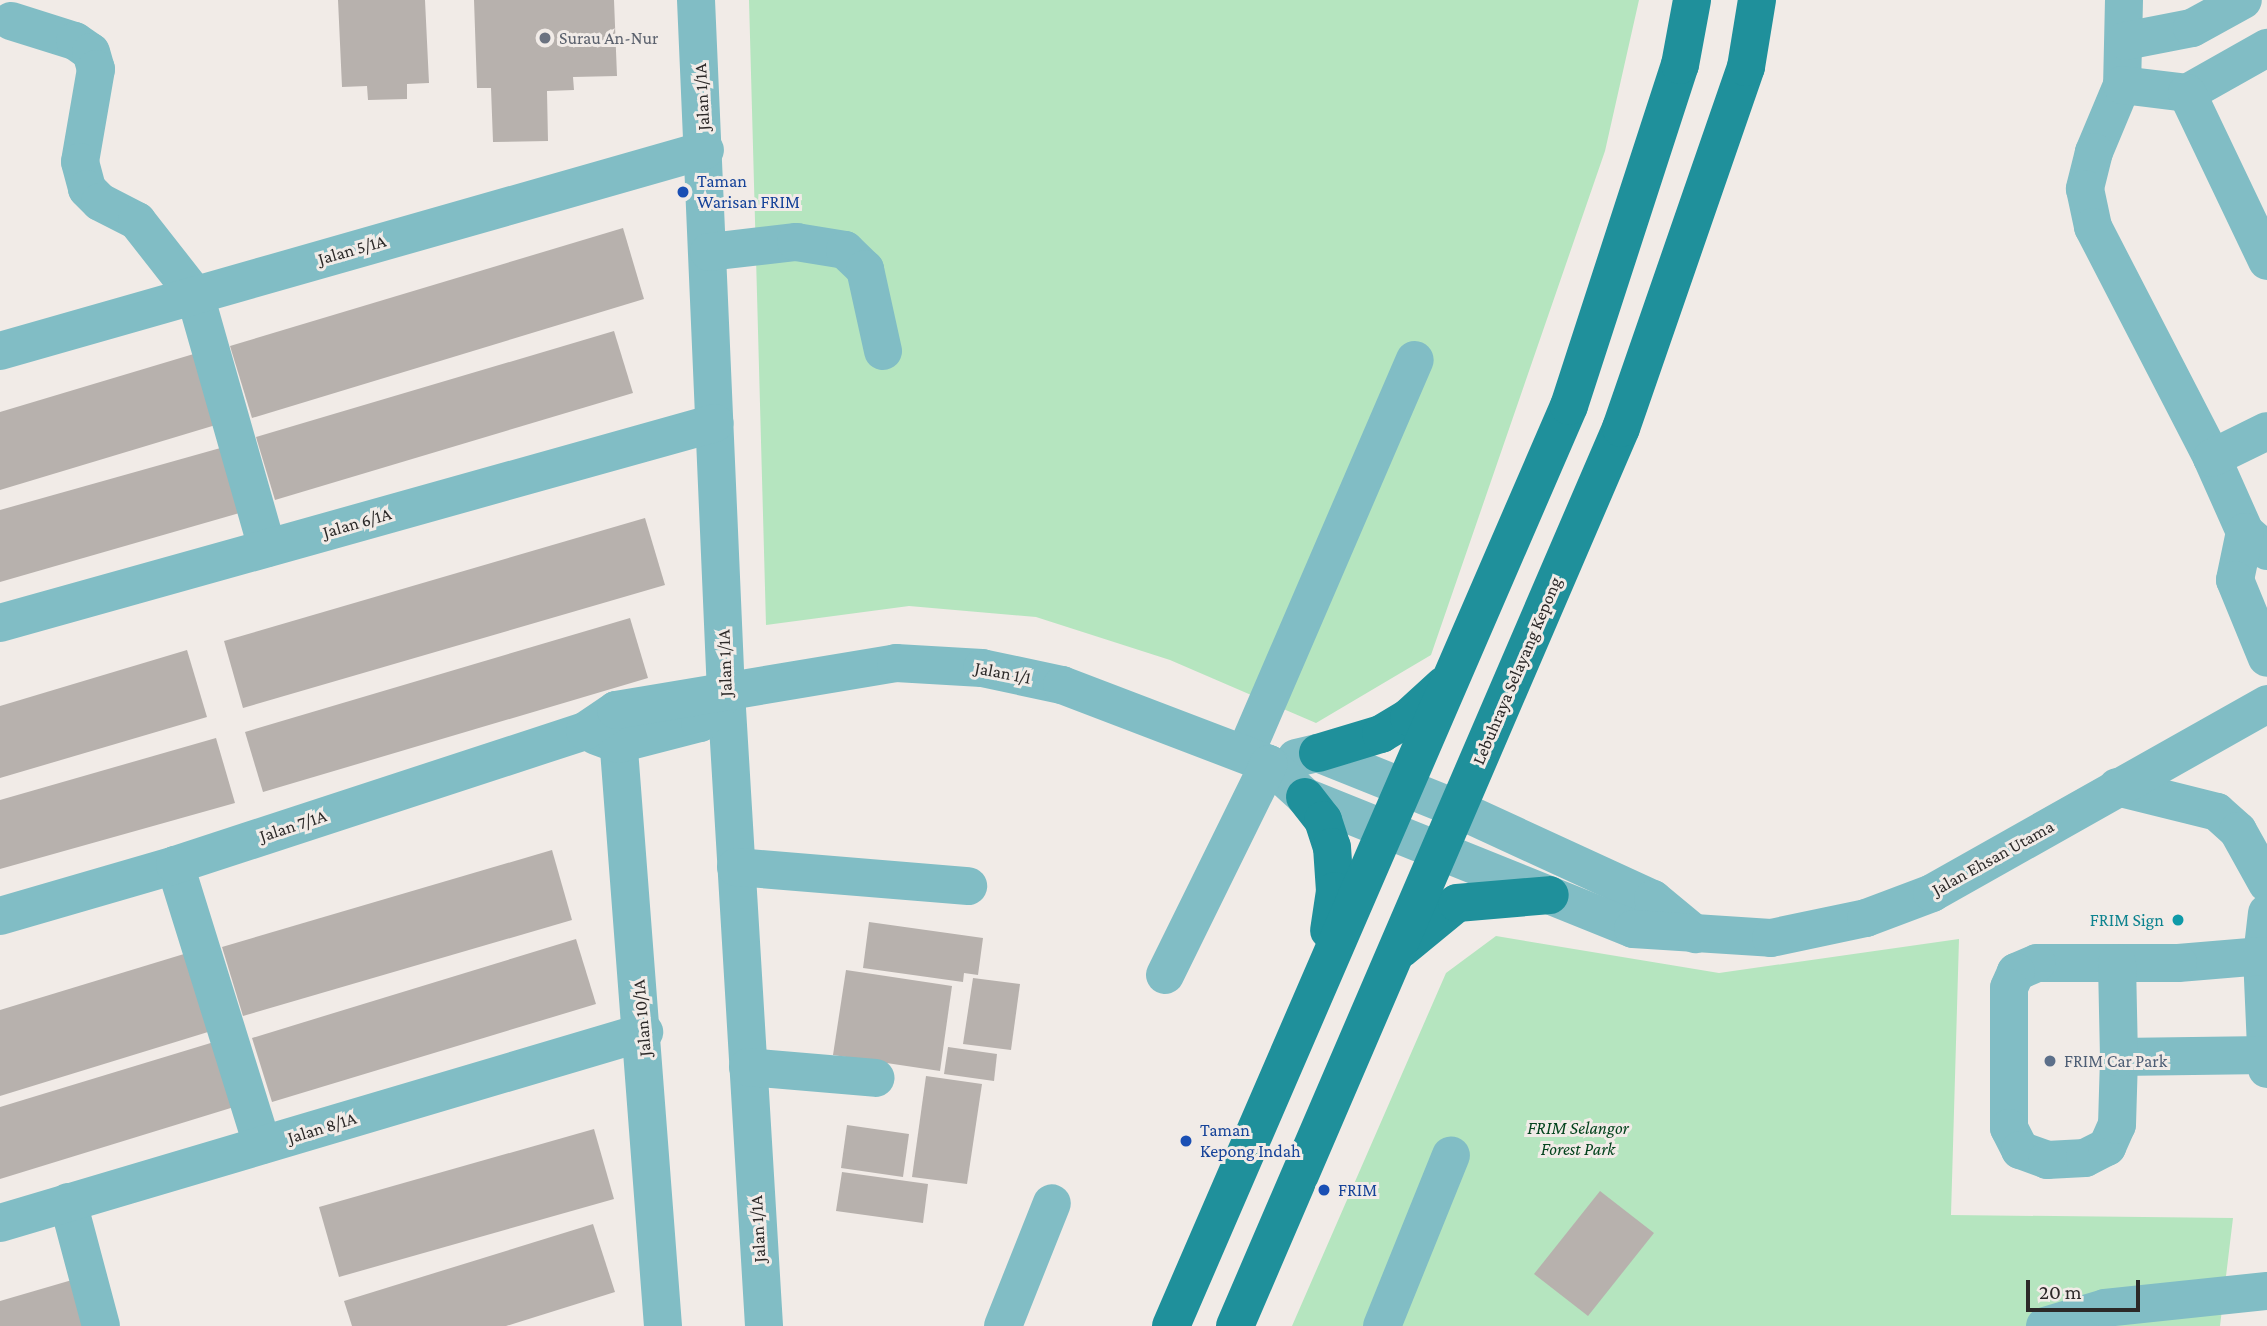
<!DOCTYPE html>
<html>
<head>
<meta charset="utf-8">
<style>
  body { margin:0 }
  #map { position:relative; width:2267px; height:1326px; overflow:hidden; background:#f1ebe7; font-family:"Crimson Pro",serif }
  div>[style] { position:absolute }
  [style*='--x'] { left:calc(var(--x)*1px); top:calc(var(--y)*1px); width:calc(var(--w)*1px); rotate:calc(var(--a)*1deg) }
  .green>* { inset:0; background:#b5e5bf }
  .building>* { inset:0; background:#b7b1ad }
  .minor>* { height:38px; margin:-19px; padding:0 19px; transform-origin:19px; border-radius:19px; background:#81bdc5 }
  .major>* { height:38px; margin:-19px; padding:0 19px; transform-origin:19px; border-radius:19px; background:#1f909b }
  .dots>* { width:19px; height:19px; translate:-50% -50%; box-sizing:border-box; border:4px solid #f1ebe7; border-radius:50% }
  span { translate:-50% -50%; white-space:nowrap; text-align:center; line-height:1.15; -webkit-text-stroke:6px #f1ebe7; paint-order:stroke }
  .worship-label { font-size:18px; color:#5b616d }
  .left { translate:0 -50%; text-align:left }
  .street-label { font-size:18px; color:#2c2928 }
  .transit-label { font-size:18px; color:#164399 }
  .culture-label { font-size:18px; color:#0d838f }
  .right { translate:-100% -50%; text-align:right }
  .service-label { font-size:18px; color:#4e5e75 }
  .park-label { font-size:18px; color:#03431d; font-style:italic }
  .scale { position:absolute; left:2026px; top:1280px; width:114px; height:32px; box-sizing:border-box; border:4px solid #2c2928; border-top:0; padding-left:9px; font-size:21px; line-height:24px; white-space:nowrap; color:#2c2928; -webkit-text-stroke:5px #f1ebe7; paint-order:stroke }
</style>
</head>
<body>
<div id="map">
  <div class="green">
    <div style="clip-path:polygon(749px 0,1639px 0,1605px 151px,1431px 655px,1316px 723px,1170px 660px,1036px 617px,909px 606px,766px 625px)"></div>
    <div style="clip-path:polygon(1496px 936px,1719px 973px,1959px 939px,1951px 1215px,2233px 1218px,2220px 1326px,1292px 1326px,1446px 973px)"></div>
  </div>
  <div class="building">
    <div style="clip-path:polygon(338px 0,425px 0,429px 83px,407px 84px,407px 99px,368px 100px,367px 86px,342px 87px)"></div>
    <div style="clip-path:polygon(474px 0,614px 0,617px 76px,573px 77px,574px 90px,547px 91px,548px 141px,493px 142px,491px 88px,477px 88px)"></div>
    <div style="clip-path:polygon(623px 228px,644px 299px,252px 418px,230px 346px)"></div>
    <div style="clip-path:polygon(614px 331px,633px 393px,275px 500px,256px 437px)"></div>
    <div style="clip-path:polygon(197px 353px,219px 424px,0 490px,0 412px)"></div>
    <div style="clip-path:polygon(224px 447px,243px 512px,0 582px,0 510px)"></div>
    <div style="clip-path:polygon(645px 518px,665px 585px,243px 708px,224px 641px)"></div>
    <div style="clip-path:polygon(630px 618px,648px 678px,263px 792px,245px 732px)"></div>
    <div style="clip-path:polygon(187px 650px,207px 717px,0 778px,0 706px)"></div>
    <div style="clip-path:polygon(216px 738px,235px 803px,0 869px,0 800px)"></div>
    <div style="clip-path:polygon(552px 850px,572px 920px,243px 1016px,222px 947px)"></div>
    <div style="clip-path:polygon(869px 922px,983px 938px,978px 975px,964px 973px,963px 982px,863px 968px)"></div>
    <div style="clip-path:polygon(576px 939px,596px 1004px,272px 1102px,252px 1038px)"></div>
    <div style="clip-path:polygon(184px 954px,208px 1032px,0 1096px,0 1010px)"></div>
    <div style="clip-path:polygon(846px 970px,952px 986px,940px 1071px,833px 1055px)"></div>
    <div style="clip-path:polygon(973px 978px,1020px 984px,1011px 1050px,963px 1044px)"></div>
    <div style="clip-path:polygon(214px 1042px,234px 1107px,0 1179px,0 1107px)"></div>
    <div style="clip-path:polygon(948px 1047px,997px 1054px,994px 1081px,944px 1074px)"></div>
    <div style="clip-path:polygon(926px 1076px,982px 1084px,967px 1184px,912px 1177px)"></div>
    <div style="clip-path:polygon(847px 1125px,909px 1134px,903px 1177px,841px 1168px)"></div>
    <div style="clip-path:polygon(594px 1129px,614px 1199px,339px 1277px,319px 1207px)"></div>
    <div style="clip-path:polygon(842px 1172px,928px 1184px,923px 1223px,836px 1211px)"></div>
    <div style="clip-path:polygon(1600px 1191px,1654px 1233px,1588px 1316px,1534px 1274px)"></div>
    <div style="clip-path:polygon(593px 1224px,615px 1292px,506px 1326px,352px 1326px,344px 1301px)"></div>
    <div style="clip-path:polygon(72px 1280px,86px 1326px,0 1326px,0 1301px)"></div>
  </div>
  <div class="minor">
    <div style="--x:696;--y:0;--w:693;--a:87.52"></div>
    <div style="--x:726;--y:692;--w:635;--a:86.57"></div>
    <div style="--x:2124;--y:0;--w:85;--a:91.3"></div>
    <div style="--x:2122;--y:85;--w:73;--a:112.7"></div>
    <div style="--x:2094;--y:152;--w:38;--a:104"></div>
    <div style="--x:2085;--y:189;--w:39;--a:78"></div>
    <div style="--x:2093;--y:227;--w:260;--a:62.7"></div>
    <div style="--x:2212;--y:458;--w:81;--a:66"></div>
    <div style="--x:2245;--y:532;--w:29;--a:41"></div>
    <div style="--x:11;--y:21;--w:67;--a:17.4"></div>
    <div style="--x:75;--y:41;--w:19;--a:35"></div>
    <div style="--x:91;--y:52;--w:18;--a:74"></div>
    <div style="--x:96;--y:69;--w:94;--a:99.8"></div>
    <div style="--x:80;--y:162;--w:28;--a:75"></div>
    <div style="--x:87;--y:189;--w:18;--a:45"></div>
    <div style="--x:100;--y:202;--w:42;--a:27.2"></div>
    <div style="--x:137;--y:221;--w:94;--a:51.9"></div>
    <div style="--x:195;--y:295;--w:263;--a:74.1"></div>
    <div style="--x:2125;--y:41;--w:68;--a:-11"></div>
    <div style="--x:2192;--y:28;--w:58;--a:-28.8"></div>
    <div style="--x:2122;--y:85;--w:65;--a:7"></div>
    <div style="--x:2187;--y:93;--w:92;--a:-29.4"></div>
    <div style="--x:2187;--y:93;--w:186;--a:64.5"></div>
    <div style="--x:709;--y:252;--w:88;--a:-6.6"></div>
    <div style="--x:796;--y:242;--w:50;--a:9.3"></div>
    <div style="--x:845;--y:250;--w:28;--a:44"></div>
    <div style="--x:865;--y:269;--w:84;--a:77.6"></div>
    <div style="--x:0;--y:351;--w:733;--a:-15.91"></div>
    <div style="--x:2212;--y:458;--w:61;--a:-26.1"></div>
    <div style="--x:2245;--y:532;--w:49;--a:101.8"></div>
    <div style="--x:2235;--y:580;--w:84;--a:67.7"></div>
    <div style="--x:0;--y:623;--w:742;--a:-15.63"></div>
    <div style="--x:616;--y:710;--w:618;--a:85.64"></div>
    <div style="--x:596;--y:736;--w:23;--a:20"></div>
    <div style="--x:618;--y:744;--w:85;--a:-14.4"></div>
    <div style="--x:700;--y:723;--w:40;--a:-50"></div>
    <div style="--x:1245;--y:754;--w:429;--a:-66.7"></div>
    <div style="--x:1296;--y:758;--w:23;--a:-13"></div>
    <div style="--x:1318;--y:753;--w:150;--a:21.9"></div>
    <div style="--x:1457;--y:809;--w:216;--a:24.7"></div>
    <div style="--x:1653;--y:899;--w:55;--a:39.8"></div>
    <div style="--x:2117;--y:787;--w:103;--a:14"></div>
    <div style="--x:2217;--y:812;--w:28;--a:42"></div>
    <div style="--x:2238;--y:831;--w:60;--a:60.9"></div>
    <div style="--x:175;--y:865;--w:293;--a:72.7"></div>
    <div style="--x:736;--y:867;--w:233;--a:4.7"></div>
    <div style="--x:2267;--y:913;--w:43;--a:96.6"></div>
    <div style="--x:2262;--y:956;--w:113;--a:87.5"></div>
    <div style="--x:0;--y:916;--w:182;--a:-16.2"></div>
    <div style="--x:175;--y:865;--w:431;--a:-18.1"></div>
    <div style="--x:585;--y:731;--w:37;--a:-34"></div>
    <div style="--x:616;--y:710;--w:284;--a:-9.5"></div>
    <div style="--x:896;--y:663;--w:86;--a:3.3"></div>
    <div style="--x:982;--y:668;--w:82;--a:12"></div>
    <div style="--x:1062;--y:685;--w:222;--a:20.9"></div>
    <div style="--x:1269;--y:764;--w:49;--a:42.5"></div>
    <div style="--x:1305;--y:797;--w:354;--a:21.9"></div>
    <div style="--x:1633;--y:929;--w:138;--a:3.7"></div>
    <div style="--x:1771;--y:938;--w:97;--a:-11.9"></div>
    <div style="--x:1866;--y:918;--w:71;--a:-20.7"></div>
    <div style="--x:1932;--y:893;--w:385;--a:-29.4"></div>
    <div style="--x:2262;--y:956;--w:84;--a:175.2"></div>
    <div style="--x:2178;--y:963;--w:141;--a:180"></div>
    <div style="--x:2037;--y:963;--w:23;--a:157"></div>
    <div style="--x:2016;--y:972;--w:17;--a:114"></div>
    <div style="--x:2009;--y:988;--w:140;--a:90"></div>
    <div style="--x:2009;--y:1128;--w:25;--a:63"></div>
    <div style="--x:2020;--y:1150;--w:29;--a:20"></div>
    <div style="--x:2047;--y:1160;--w:38;--a:-3"></div>
    <div style="--x:2085;--y:1158;--w:25;--a:-27"></div>
    <div style="--x:2107;--y:1147;--w:24;--a:-66"></div>
    <div style="--x:2117;--y:1125;--w:68;--a:-88.3"></div>
    <div style="--x:2119;--y:1057;--w:148;--a:-0.8"></div>
    <div style="--x:2117;--y:963;--w:94;--a:88.8"></div>
    <div style="--x:1165;--y:975;--w:235;--a:-63.8"></div>
    <div style="--x:748;--y:1067;--w:128;--a:4.9"></div>
    <div style="--x:68;--y:1202;--w:128;--a:75.1"></div>
    <div style="--x:0;--y:1223;--w:672;--a:-16.52"></div>
    <div style="--x:1003;--y:1326;--w:132;--a:-68.3"></div>
    <div style="--x:1382;--y:1326;--w:184;--a:-68"></div>
    <div style="--x:2045;--y:1326;--w:63;--a:-16.7"></div>
    <div style="--x:2105;--y:1308;--w:163;--a:-6"></div>
  </div>
  <div class="major">
    <div style="--x:1318;--y:753;--w:66;--a:-16.8"></div>
    <div style="--x:1381;--y:734;--w:33;--a:-31"></div>
    <div style="--x:1409;--y:717;--w:46;--a:-42.4"></div>
    <div style="--x:1305;--y:797;--w:29;--a:52"></div>
    <div style="--x:1323;--y:820;--w:28;--a:72"></div>
    <div style="--x:1332;--y:847;--w:44;--a:86.1"></div>
    <div style="--x:1335;--y:891;--w:40;--a:98.5"></div>
    <div style="--x:1401;--y:949;--w:72;--a:-39.4"></div>
    <div style="--x:1457;--y:903;--w:93;--a:-4.9"></div>
    <div style="--x:1171;--y:1326;--w:1002;--a:-66.61"></div>
    <div style="--x:1569;--y:406;--w:359;--a:-72"></div>
    <div style="--x:1680;--y:65;--w:66;--a:-79.5"></div>
    <div style="--x:1235;--y:1326;--w:977;--a:-66.74"></div>
    <div style="--x:1621;--y:428;--w:382;--a:-70.9"></div>
    <div style="--x:1746;--y:67;--w:68;--a:-80.7"></div>
  </div>
  <div class="dots">
    <div style="left:545px;top:38px;background:#6b7280"></div>
    <div style="left:683px;top:192px;background:#1a4fb4"></div>
    <div style="left:2178px;top:920px;background:#0f9aa8"></div>
    <div style="left:2050px;top:1061px;background:#5c6f8a"></div>
    <div style="left:1186px;top:1141px;background:#1a4fb4"></div>
    <div style="left:1324px;top:1190px;background:#1a4fb4"></div>
  </div>
  <div class="worship-label">
    <span class="left" style="left:559px;top:38px">Surau An-Nur</span>
  </div>
  <div class="street-label">
    <span style="left:702px;top:97px;rotate:-93deg">Jalan 1/1A</span>
    <span style="left:352px;top:250px;rotate:-16deg">Jalan 5/1A</span>
    <span style="left:357px;top:523px;rotate:-16deg">Jalan 6/1A</span>
    <span style="left:725px;top:663px;rotate:-92deg">Jalan 1/1A</span>
    <span style="left:1517px;top:671px;rotate:-67deg">Lebuhraya Selayang Kepong</span>
    <span style="left:1003px;top:673px;rotate:11deg">Jalan 1/1</span>
    <span style="left:293px;top:826px;rotate:-18deg">Jalan 7/1A</span>
    <span style="left:1993px;top:858px;rotate:-29deg">Jalan Ehsan Utama</span>
    <span style="left:642px;top:1018px;rotate:-95deg">Jalan 10/1A</span>
    <span style="left:322px;top:1128px;rotate:-17deg">Jalan 8/1A</span>
    <span style="left:758px;top:1229px;rotate:-93deg">Jalan 1/1A</span>
  </div>
  <div class="transit-label">
    <span class="left" style="left:697px;top:192px">Taman<br>Warisan FRIM</span>
    <span class="left" style="left:1200px;top:1141px">Taman<br>Kepong Indah</span>
    <span class="left" style="left:1338px;top:1190px">FRIM</span>
  </div>
  <div class="culture-label">
    <span class="right" style="left:2164px;top:920px">FRIM Sign</span>
  </div>
  <div class="service-label">
    <span class="left" style="left:2064px;top:1061px">FRIM Car Park</span>
  </div>
  <div class="park-label">
    <span style="left:1578px;top:1139px">FRIM Selangor<br>Forest Park</span>
  </div>
  <div class="scale">20 m</div>
</div>
</body>
</html>
